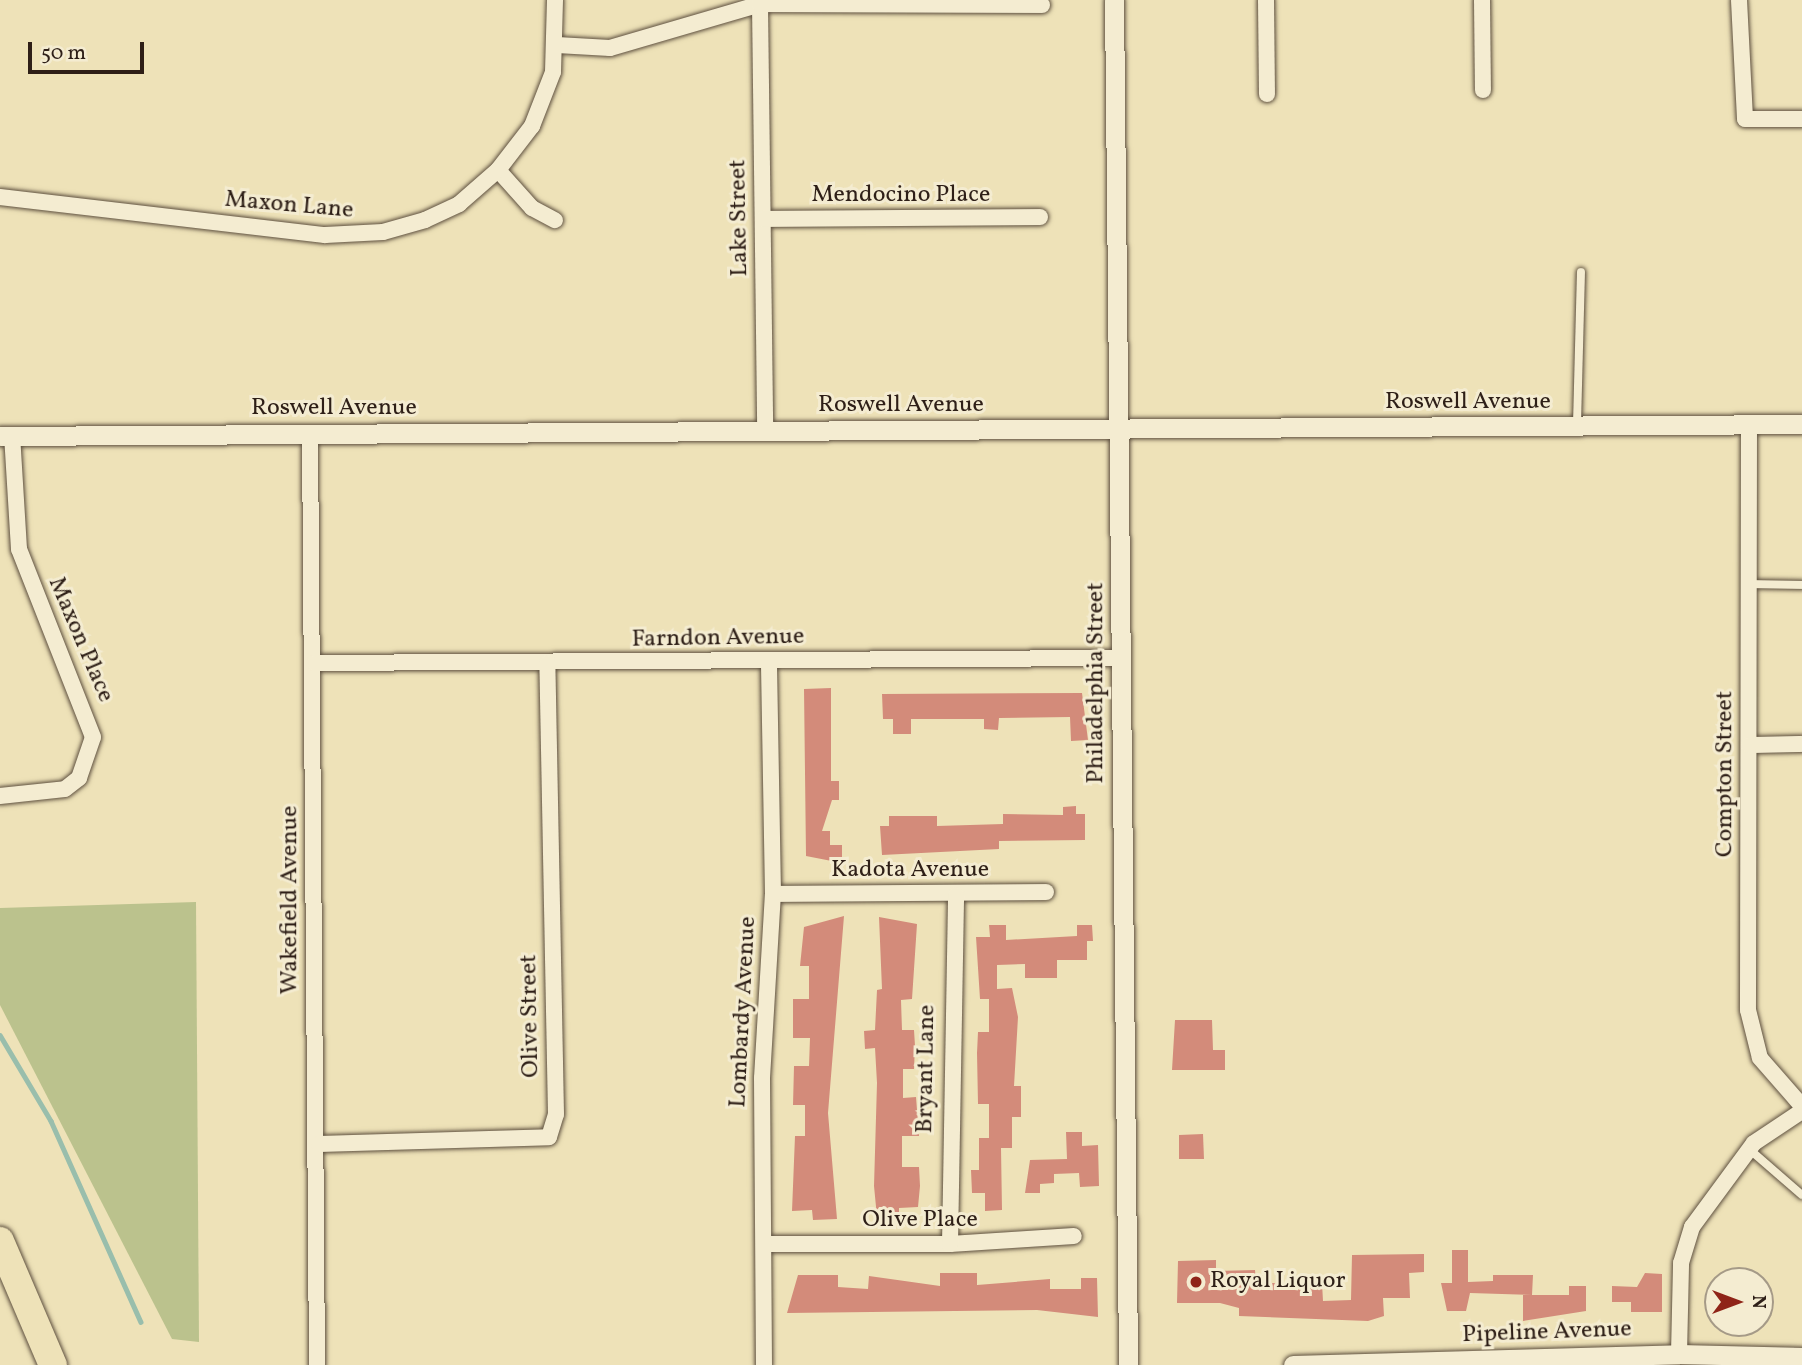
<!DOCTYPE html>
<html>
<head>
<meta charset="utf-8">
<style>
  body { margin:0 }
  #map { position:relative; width:1802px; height:1365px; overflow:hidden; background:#eee2b8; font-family:Vollkorn,serif }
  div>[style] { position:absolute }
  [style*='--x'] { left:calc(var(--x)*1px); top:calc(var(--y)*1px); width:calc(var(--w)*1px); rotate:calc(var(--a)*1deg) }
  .green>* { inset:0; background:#bbc28d }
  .stream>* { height:4.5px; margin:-2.25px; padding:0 2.25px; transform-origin:2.25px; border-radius:2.25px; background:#99beac }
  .building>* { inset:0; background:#d38b7a }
  .roads { filter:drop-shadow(0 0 2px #5e503f) drop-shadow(0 0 2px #5e503f) }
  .service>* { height:8px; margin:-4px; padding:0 4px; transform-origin:4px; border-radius:4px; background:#f4ecd1 }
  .minor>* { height:16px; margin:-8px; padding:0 8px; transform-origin:8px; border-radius:8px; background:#f4ecd1 }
  .tertiary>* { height:19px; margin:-9.5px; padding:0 9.5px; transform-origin:9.5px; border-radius:9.5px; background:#f4ecd1 }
  .motorway>* { height:28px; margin:-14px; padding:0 14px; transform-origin:14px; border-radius:14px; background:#eee2b8 }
  .dots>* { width:19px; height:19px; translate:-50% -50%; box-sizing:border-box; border:4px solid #f4ecd1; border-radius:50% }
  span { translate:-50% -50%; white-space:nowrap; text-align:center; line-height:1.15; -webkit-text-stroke:6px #f4ecd1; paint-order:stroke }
  .street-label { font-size:24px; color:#2e1f17 }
  .poi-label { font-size:24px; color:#2e1f17 }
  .left { translate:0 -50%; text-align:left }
  .north { position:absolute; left:1704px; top:1267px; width:70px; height:70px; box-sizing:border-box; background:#f4ecd1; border:2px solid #a59a87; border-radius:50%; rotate:90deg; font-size:19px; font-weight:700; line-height:28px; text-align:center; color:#2e1f17 }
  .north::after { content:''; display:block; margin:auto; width:24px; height:32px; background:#8f2418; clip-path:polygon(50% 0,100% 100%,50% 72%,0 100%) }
  .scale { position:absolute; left:28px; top:42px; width:116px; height:32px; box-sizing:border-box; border:4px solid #2e1f17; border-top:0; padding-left:9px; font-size:21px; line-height:24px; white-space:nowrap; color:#2e1f17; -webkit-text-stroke:5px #f4ecd1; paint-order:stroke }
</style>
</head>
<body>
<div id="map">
  <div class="green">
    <div style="clip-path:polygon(196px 902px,199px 1342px,172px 1339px,0 1005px,0 908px)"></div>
  </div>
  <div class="stream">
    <div style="--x:0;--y:1035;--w:100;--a:59.3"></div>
    <div style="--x:51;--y:1121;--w:220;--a:65.9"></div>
  </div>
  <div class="building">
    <div style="clip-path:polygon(831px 688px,831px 781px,839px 781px,839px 800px,832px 800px,822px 831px,830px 831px,830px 845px,842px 845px,842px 863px,806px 856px,804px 689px)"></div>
    <div style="clip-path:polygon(1082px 693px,1088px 740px,1071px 741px,1070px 717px,999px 718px,998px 730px,984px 729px,984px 719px,911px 719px,911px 734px,893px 734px,893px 719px,883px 719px,882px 694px)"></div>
    <div style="clip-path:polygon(1076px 806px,1076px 814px,1085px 814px,1085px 840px,999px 841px,999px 849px,882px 855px,880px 826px,889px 826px,889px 816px,937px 816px,937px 826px,1003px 824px,1003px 814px,1063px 815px,1063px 807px)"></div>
    <div style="clip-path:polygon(844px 916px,828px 1113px,837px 1219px,813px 1220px,812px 1210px,792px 1211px,795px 1136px,805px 1136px,805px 1105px,793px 1105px,794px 1066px,809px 1066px,810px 1038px,793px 1038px,793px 999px,809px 999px,809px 966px,800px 966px,804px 927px)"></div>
    <div style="clip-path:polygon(879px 917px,917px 924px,912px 999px,901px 1000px,902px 1030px,914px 1030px,915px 1046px,914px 1069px,903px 1069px,903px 1098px,916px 1097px,919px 1136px,902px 1136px,902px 1167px,919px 1167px,920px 1186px,918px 1207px,899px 1208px,899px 1216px,877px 1217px,874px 1186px,877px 1083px,875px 1048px,865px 1049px,864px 1031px,875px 1030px,877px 990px,882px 989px)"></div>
    <div style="clip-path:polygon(989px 925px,1006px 925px,1006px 940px,1077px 936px,1077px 925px,1092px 925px,1093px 941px,1087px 941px,1087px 960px,1057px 960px,1057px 978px,1025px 978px,1025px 964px,997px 965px,997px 989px,1012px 988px,1018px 1017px,1014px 1086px,1021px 1086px,1021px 1117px,1012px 1117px,1012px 1148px,1001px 1148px,1002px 1210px,985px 1211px,985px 1193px,972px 1193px,971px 1170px,979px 1170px,979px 1138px,989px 1138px,989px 1104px,978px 1104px,977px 1053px,978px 1032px,989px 1032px,989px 999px,980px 999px,976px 937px,990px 937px)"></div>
    <div style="clip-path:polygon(1175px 1020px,1212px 1020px,1213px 1050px,1225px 1050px,1225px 1070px,1172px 1070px)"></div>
    <div style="clip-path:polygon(1066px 1132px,1082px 1132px,1082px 1146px,1098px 1145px,1099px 1186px,1080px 1187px,1079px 1173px,1054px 1174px,1054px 1183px,1040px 1184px,1040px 1193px,1025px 1193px,1030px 1160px,1067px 1159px)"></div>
    <div style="clip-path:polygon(1203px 1134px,1204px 1159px,1179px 1159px,1179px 1135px)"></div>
    <div style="clip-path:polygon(1452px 1250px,1468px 1250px,1468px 1282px,1493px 1281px,1493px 1275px,1533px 1275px,1532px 1295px,1470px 1293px,1466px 1311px,1447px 1311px,1441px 1283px,1452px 1283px)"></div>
    <div style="clip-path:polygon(1424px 1254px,1424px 1272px,1409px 1273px,1410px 1298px,1383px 1298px,1384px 1316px,1368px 1321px,1239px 1316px,1239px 1308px,1220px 1303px,1177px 1303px,1178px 1261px,1216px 1260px,1216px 1271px,1255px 1270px,1256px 1283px,1322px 1283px,1323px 1301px,1351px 1300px,1352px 1255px)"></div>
    <div style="clip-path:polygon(940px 1273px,977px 1273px,977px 1285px,1050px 1279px,1050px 1289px,1081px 1289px,1081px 1278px,1097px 1278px,1098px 1317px,1037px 1310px,787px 1313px,798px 1275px,838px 1275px,838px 1287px,868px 1289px,869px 1276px,940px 1286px)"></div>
    <div style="clip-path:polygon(1645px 1273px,1662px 1274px,1662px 1312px,1631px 1312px,1631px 1302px,1612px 1302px,1612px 1286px,1637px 1287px)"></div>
    <div style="clip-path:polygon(1569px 1286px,1586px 1286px,1586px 1311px,1523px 1321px,1523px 1295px,1569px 1295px)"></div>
  </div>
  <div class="roads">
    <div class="service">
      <div style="--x:1577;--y:424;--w:152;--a:-88.5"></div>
      <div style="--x:1750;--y:584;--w:52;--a:1.1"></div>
      <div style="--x:1749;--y:1149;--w:70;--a:41"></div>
    </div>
    <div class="minor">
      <div style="--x:1266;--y:0;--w:94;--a:89.4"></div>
      <div style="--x:1482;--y:0;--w:90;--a:89.4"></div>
      <div style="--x:1739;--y:0;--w:119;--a:87.1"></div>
      <div style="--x:1745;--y:119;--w:57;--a:0"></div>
      <div style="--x:760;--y:4;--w:427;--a:89.3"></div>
      <div style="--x:557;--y:45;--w:53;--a:3.2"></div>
      <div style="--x:610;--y:48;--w:156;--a:-16.3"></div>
      <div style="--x:760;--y:4;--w:282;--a:0.2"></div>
      <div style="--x:498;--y:170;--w:51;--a:48.2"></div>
      <div style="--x:532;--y:208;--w:26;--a:28"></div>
      <div style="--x:0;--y:197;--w:327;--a:6.7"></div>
      <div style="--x:325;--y:235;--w:58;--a:-3"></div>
      <div style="--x:383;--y:232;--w:44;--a:-15.9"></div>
      <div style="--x:425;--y:220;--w:38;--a:-25"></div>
      <div style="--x:459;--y:204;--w:52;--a:-41.1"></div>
      <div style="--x:498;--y:170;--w:56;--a:-52.3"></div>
      <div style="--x:532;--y:126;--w:58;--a:-68.7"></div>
      <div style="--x:553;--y:72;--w:72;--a:-88.4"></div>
      <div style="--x:763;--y:219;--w:277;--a:-0.4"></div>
      <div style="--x:1749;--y:425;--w:585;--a:90.1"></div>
      <div style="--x:1748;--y:1010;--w:49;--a:76"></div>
      <div style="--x:1760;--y:1058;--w:64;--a:48.8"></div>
      <div style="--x:310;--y:434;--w:931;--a:89.57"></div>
      <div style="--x:315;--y:663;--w:805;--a:-0.36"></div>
      <div style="--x:1749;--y:745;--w:53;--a:-1.1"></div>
      <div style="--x:0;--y:796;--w:65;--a:-6.1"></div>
      <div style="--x:65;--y:789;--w:18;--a:-38"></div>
      <div style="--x:79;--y:778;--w:43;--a:-71.1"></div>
      <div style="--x:93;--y:737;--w:202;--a:-111.5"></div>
      <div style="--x:19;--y:549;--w:113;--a:-93.5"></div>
      <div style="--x:773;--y:894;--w:273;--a:-0.4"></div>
      <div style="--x:319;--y:1144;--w:230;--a:-1.7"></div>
      <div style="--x:549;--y:1137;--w:24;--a:-73"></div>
      <div style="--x:556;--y:1114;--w:451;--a:-91.1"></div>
      <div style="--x:765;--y:1244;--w:185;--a:0"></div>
      <div style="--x:950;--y:1244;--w:124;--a:-3.7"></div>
      <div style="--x:950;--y:1244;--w:349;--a:-89"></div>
      <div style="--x:1679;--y:1354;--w:91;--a:-88.7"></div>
      <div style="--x:1681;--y:1263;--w:38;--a:-73"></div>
      <div style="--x:1692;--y:1227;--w:104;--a:-53.6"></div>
      <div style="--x:1754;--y:1143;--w:58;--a:-33.7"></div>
      <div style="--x:764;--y:1365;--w:287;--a:-90.4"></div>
      <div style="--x:762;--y:1078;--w:184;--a:-86.6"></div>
      <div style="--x:773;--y:894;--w:233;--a:-91"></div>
    </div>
    <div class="tertiary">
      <div style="--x:1114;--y:0;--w:1365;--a:89.41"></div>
      <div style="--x:0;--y:436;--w:1802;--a:-0.38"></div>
      <div style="--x:1293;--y:1365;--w:386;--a:-1.6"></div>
      <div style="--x:1679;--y:1354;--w:123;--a:1.4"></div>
    </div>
    <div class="motorway">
      <div style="--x:0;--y:1241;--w:135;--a:66.9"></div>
    </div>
  </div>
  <div class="dots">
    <div style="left:1196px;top:1282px;background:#8f2418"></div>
  </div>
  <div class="street-label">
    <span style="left:901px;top:196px">Mendocino Place</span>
    <span style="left:289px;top:206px;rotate:5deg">Maxon Lane</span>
    <span style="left:740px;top:218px;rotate:-91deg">Lake Street</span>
    <span style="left:1468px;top:403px">Roswell Avenue</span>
    <span style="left:901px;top:406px">Roswell Avenue</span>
    <span style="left:334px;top:409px">Roswell Avenue</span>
    <span style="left:718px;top:639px;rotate:-1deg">Farndon Avenue</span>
    <span style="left:80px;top:640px;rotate:67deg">Maxon Place</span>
    <span style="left:1097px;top:683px;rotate:-90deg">Philadelphia Street</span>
    <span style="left:1726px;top:774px;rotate:-90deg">Compton Street</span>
    <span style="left:910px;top:871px">Kadota Avenue</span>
    <span style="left:291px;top:900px;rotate:-90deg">Wakefield Avenue</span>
    <span style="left:744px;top:1012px;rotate:-87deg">Lombardy Avenue</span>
    <span style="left:531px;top:1016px;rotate:-91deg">Olive Street</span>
    <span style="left:927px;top:1069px;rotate:-89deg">Bryant Lane</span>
    <span style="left:920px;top:1221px">Olive Place</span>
    <span style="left:1547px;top:1333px;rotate:-2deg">Pipeline Avenue</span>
  </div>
  <div class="poi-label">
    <span class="left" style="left:1210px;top:1282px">Royal Liquor</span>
  </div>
  <div class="north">N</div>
  <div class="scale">50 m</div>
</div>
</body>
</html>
